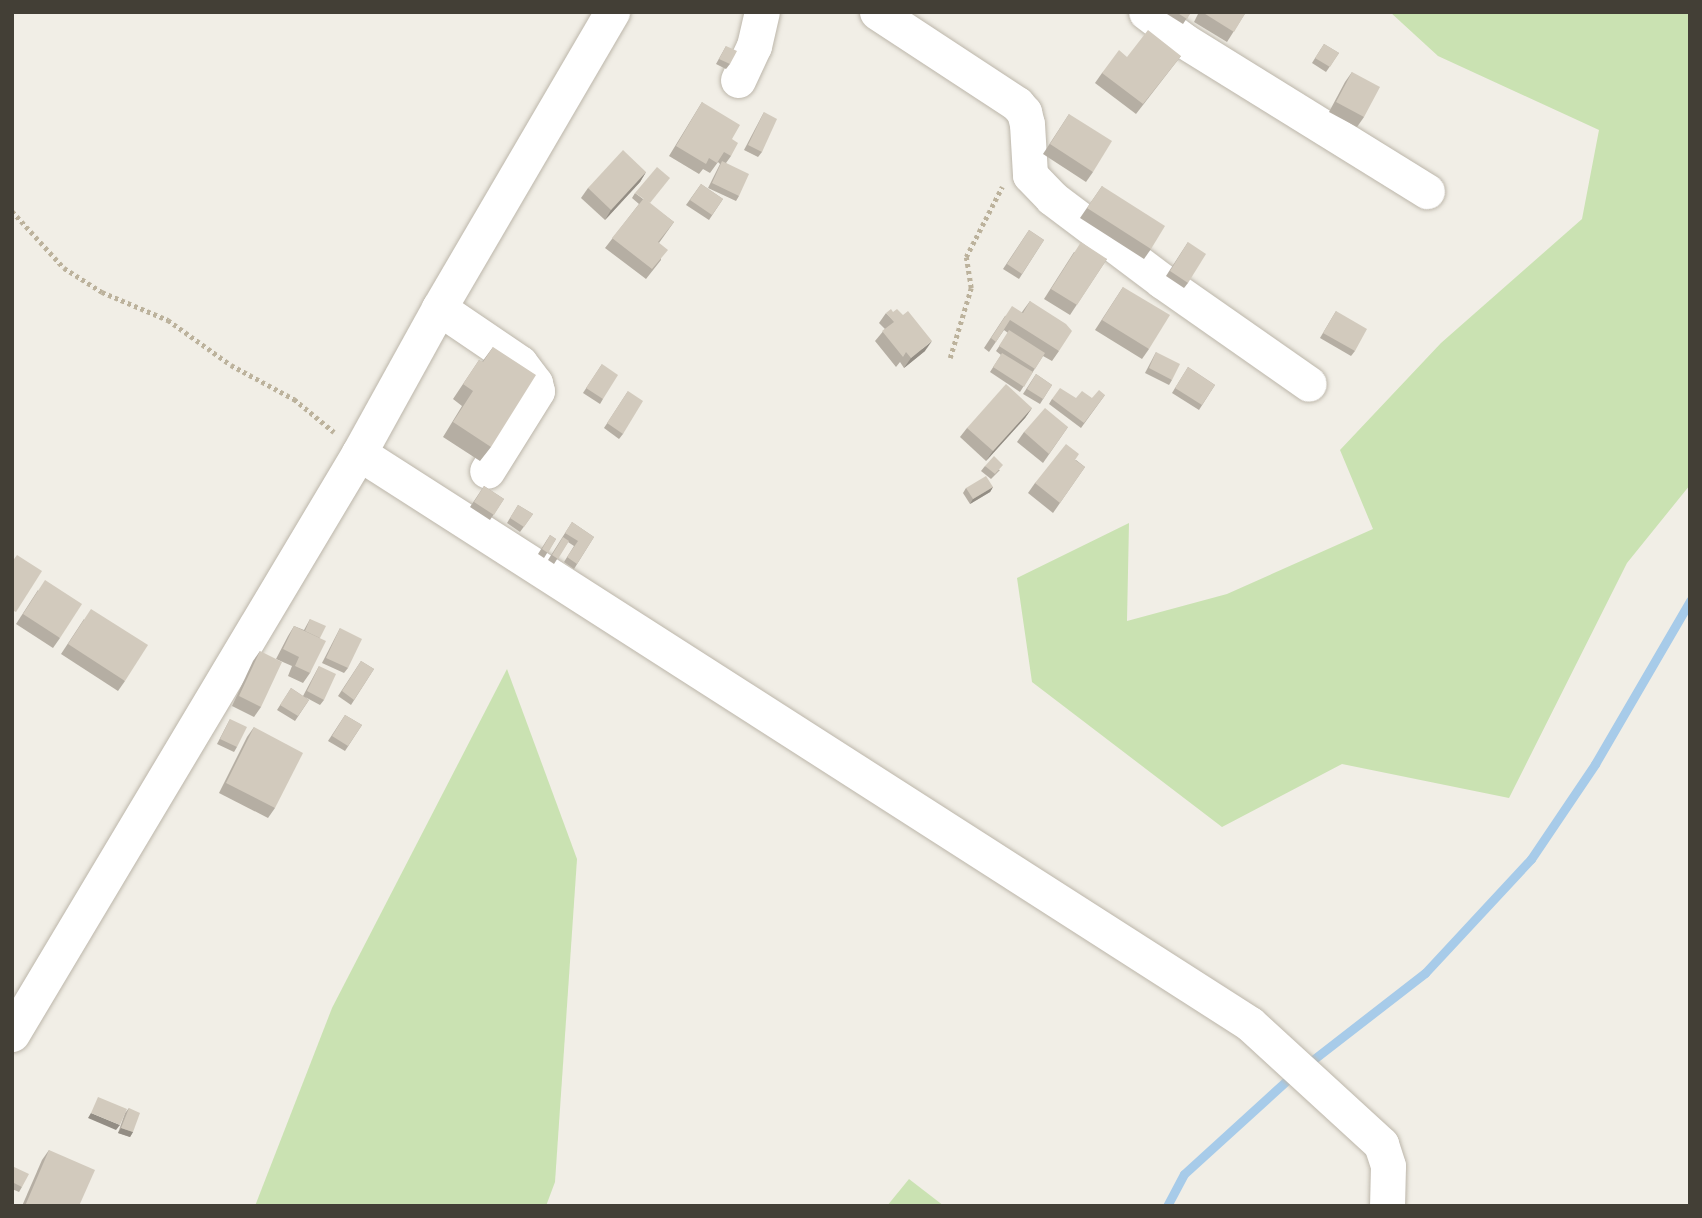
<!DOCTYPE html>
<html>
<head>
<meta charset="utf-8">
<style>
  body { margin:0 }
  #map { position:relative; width:1702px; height:1218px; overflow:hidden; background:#f1eee6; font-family:Signika,sans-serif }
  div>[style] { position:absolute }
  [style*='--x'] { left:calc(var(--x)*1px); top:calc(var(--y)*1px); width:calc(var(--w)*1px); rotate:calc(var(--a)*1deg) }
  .green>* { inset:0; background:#cae2b2 }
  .stream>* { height:9px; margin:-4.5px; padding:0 4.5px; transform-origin:4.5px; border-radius:4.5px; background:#a7cbe9 }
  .path>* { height:4.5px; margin-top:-2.25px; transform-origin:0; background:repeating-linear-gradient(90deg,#bcb29c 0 3.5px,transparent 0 7px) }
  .roads { filter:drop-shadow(0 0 2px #bcb6aa) drop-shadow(0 0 2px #bcb6aa) }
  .minor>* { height:35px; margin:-17.5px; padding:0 17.5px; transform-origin:17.5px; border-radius:17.5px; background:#fff }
  .wall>* { inset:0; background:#b5aea3 }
  .shaded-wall>* { inset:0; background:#938d84 }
  .building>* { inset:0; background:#d2cabd }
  span { translate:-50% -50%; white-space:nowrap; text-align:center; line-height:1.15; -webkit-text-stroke:5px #fff; paint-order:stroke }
  .frame { position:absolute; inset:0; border:14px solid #433f36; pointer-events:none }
</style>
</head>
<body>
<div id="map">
  <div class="green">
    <div style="clip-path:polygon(1390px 12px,1690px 12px,1690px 485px,1627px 563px,1509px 798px,1342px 764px,1222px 827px,1032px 682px,1017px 578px,1129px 523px,1127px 621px,1227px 594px,1373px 529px,1340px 450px,1441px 343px,1582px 219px,1599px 130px,1438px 56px)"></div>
    <div style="clip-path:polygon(507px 669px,577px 859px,555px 1182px,546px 1206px,255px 1206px,332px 1008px)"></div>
    <div style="clip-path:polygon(909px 1179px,944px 1206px,887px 1206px)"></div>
  </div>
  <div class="stream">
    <div style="--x:1305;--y:1066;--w:152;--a:-37.8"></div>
    <div style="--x:1425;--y:973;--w:156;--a:-47.1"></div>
    <div style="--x:1531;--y:859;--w:115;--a:-56"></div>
    <div style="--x:1595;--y:764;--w:189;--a:-59.8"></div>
    <div style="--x:1167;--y:1206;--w:36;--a:-62"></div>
    <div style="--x:1184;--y:1174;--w:149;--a:-42.3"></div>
  </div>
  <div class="path">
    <div style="--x:12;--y:211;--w:77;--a:47.6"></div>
    <div style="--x:64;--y:268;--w:45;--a:32.3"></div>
    <div style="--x:102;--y:292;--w:72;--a:23"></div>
    <div style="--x:168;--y:320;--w:77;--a:35.5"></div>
    <div style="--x:231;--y:365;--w:72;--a:28.4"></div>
    <div style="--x:294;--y:399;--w:52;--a:39.5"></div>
    <div style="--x:950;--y:358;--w:73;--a:-73.3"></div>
    <div style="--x:971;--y:288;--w:31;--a:-99"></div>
    <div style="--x:966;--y:257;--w:79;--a:-62.8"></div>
  </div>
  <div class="roads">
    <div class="minor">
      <div style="--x:877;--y:12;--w:168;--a:33.3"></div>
      <div style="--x:1017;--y:104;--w:11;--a:49"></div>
      <div style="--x:1024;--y:112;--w:12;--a:76"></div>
      <div style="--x:1027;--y:124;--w:51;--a:86.6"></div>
      <div style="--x:1030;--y:175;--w:32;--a:46"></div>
      <div style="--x:1052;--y:198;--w:138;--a:37"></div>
      <div style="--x:1162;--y:281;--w:179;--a:35"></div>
      <div style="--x:1146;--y:12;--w:46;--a:37.1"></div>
      <div style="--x:1183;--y:40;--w:287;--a:31.8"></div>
      <div style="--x:738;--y:80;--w:38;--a:-65"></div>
      <div style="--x:754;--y:46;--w:35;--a:-77"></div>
      <div style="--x:439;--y:308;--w:98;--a:34.2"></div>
      <div style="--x:520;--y:363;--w:25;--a:53"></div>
      <div style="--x:535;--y:383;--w:8;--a:76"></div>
      <div style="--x:537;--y:391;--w:94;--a:122"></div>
      <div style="--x:359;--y:453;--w:1058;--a:32.65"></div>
      <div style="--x:1250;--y:1024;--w:178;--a:42.5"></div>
      <div style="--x:1381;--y:1144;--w:23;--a:72"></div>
      <div style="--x:1388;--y:1166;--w:40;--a:91.4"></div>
      <div style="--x:12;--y:1034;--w:677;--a:-59.15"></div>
      <div style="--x:359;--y:453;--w:166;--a:-61.1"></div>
      <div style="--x:439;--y:308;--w:343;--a:-59.7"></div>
    </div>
  </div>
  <div class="wall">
    <div style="clip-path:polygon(1168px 12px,1191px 12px,1183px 24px,1167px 14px)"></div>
    <div style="clip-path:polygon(1199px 12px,1246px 12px,1227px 42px,1194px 22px)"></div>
    <div style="clip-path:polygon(1324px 44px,1339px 53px,1326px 72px,1312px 63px)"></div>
    <div style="clip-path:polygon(726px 46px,730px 64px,726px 69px,716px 64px)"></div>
    <div style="clip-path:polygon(1181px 56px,1136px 114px,1095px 83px,1102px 73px,1127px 57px)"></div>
    <div style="clip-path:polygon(1352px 72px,1364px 117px,1357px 127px,1329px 112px,1345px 82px)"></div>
    <div style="clip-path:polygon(702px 102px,732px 139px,731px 156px,726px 163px,739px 196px,736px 201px,708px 188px,720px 164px,718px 162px,710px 173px,703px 169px,699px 174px,669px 156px)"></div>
    <div style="clip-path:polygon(764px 112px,762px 152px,758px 157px,744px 150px)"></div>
    <div style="clip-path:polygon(1069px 114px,1093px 172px,1086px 182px,1043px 154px)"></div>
    <div style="clip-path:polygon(646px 172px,640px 182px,605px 220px,581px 198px,588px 188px)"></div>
    <div style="clip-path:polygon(701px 184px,723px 199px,709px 220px,686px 205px)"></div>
    <div style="clip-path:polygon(1102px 186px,1151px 249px,1144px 259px,1080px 218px)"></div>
    <div style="clip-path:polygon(635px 193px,674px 222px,659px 243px,661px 260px,646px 279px,605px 248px,639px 204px,632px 198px)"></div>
    <div style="clip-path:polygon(1029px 230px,1044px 240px,1019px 279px,1003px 269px)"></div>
    <div style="clip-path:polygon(1188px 242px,1188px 283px,1184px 288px,1166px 276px)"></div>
    <div style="clip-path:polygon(1074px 252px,1107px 259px,1070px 315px,1044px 299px)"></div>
    <div style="clip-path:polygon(1123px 287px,1149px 349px,1142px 359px,1095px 330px)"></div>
    <div style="clip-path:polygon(1030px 301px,1059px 351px,1052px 361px,1043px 356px,1020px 392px,990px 372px,1001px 355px,996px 351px,1008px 333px,1004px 330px,989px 352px,984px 348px,1005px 316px,1022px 312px)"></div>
    <div style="clip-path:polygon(1336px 311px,1355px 351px,1351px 356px,1320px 338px)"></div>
    <div style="clip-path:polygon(886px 313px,925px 351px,904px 368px,900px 362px,896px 367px,875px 341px,885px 329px,879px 323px)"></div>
    <div style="clip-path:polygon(493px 347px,491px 447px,480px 461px,443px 437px,462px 406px,453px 399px,479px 360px,482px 362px)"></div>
    <div style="clip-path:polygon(1156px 352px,1172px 380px,1169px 385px,1145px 373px)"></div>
    <div style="clip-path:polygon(602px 364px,603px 399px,600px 404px,583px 393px)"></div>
    <div style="clip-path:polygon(1188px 367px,1215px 385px,1199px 410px,1172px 393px)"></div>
    <div style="clip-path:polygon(1036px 374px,1052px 385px,1040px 404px,1023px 394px)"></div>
    <div style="clip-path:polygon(628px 391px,623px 434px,619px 439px,604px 428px)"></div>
    <div style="clip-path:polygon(1105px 395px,1081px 428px,1049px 404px,1052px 399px,1092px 398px)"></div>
    <div style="clip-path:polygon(1032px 408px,1025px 418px,986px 461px,960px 437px,967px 428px)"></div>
    <div style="clip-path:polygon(1068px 427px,1043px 463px,1017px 442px,1024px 432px)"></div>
    <div style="clip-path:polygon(1076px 460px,1085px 467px,1053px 513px,1028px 493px,1035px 483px)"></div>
    <div style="clip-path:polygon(985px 466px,1000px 470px,991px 479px,981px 471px)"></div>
    <div style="clip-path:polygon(484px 486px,504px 499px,490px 520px,470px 507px)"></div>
    <div style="clip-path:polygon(993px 487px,990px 492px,970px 504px,963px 493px,966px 488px)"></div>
    <div style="clip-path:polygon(518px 505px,533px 514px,520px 532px,507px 523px)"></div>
    <div style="clip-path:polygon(572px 522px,594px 537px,574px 569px,564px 562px,574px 546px,568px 542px,554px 564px,548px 560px)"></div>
    <div style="clip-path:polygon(550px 535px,556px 539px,544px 558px,538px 554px)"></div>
    <div style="clip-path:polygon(38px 590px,60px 638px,53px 648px,16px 624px)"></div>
    <div style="clip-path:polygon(84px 619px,125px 681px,118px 691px,61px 654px)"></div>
    <div style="clip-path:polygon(310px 619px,320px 638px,310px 673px,303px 683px,288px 676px,292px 666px,276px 659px,288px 636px,294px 626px,304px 630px)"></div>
    <div style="clip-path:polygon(340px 628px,348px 668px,344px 673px,322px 663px)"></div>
    <div style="clip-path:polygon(260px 651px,261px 707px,254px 717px,232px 706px,253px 661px)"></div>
    <div style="clip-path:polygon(361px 661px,374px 669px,351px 705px,338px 696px)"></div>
    <div style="clip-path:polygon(319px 666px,324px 700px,320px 705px,305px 697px,309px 700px,295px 721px,277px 710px,291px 688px,303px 696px)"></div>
    <div style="clip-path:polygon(345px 715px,362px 725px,345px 751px,328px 741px)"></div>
    <div style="clip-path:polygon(230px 719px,237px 747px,234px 752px,217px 744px)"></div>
    <div style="clip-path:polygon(254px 727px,275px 808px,268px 818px,219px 793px,247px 737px)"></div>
    <div style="clip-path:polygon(129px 1108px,133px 1132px,130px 1137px,118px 1133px,125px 1113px)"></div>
    <div style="clip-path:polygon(49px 1150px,79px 1206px,22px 1206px,42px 1160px)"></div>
    <div style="clip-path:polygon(12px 1166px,22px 1187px,19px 1192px,12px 1189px)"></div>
  </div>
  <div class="shaded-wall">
    <div style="clip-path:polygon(646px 172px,640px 182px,605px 220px,611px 210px)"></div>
    <div style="clip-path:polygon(932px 341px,925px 351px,904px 368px,911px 358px)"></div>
    <div style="clip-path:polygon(1032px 408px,1025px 418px,986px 461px,993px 451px)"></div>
    <div style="clip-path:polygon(993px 487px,990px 492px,970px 504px,973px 499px)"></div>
    <div style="clip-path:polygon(91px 1113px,120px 1125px,116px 1130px,88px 1118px)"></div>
    <div style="clip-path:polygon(121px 1128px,133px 1132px,130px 1137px,118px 1133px)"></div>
  </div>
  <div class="building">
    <div style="clip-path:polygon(1176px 12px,1191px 12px,1187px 19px)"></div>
    <div style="clip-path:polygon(1202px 12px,1246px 12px,1234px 32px)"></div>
    <div style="clip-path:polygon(1148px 30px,1181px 56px,1143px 104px,1102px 73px,1119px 50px,1127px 57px)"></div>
    <div style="clip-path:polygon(1324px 44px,1339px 53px,1330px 67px,1315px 58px)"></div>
    <div style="clip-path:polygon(726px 46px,737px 51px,730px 64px,719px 59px)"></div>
    <div style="clip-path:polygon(1352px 72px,1380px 87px,1364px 117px,1336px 102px)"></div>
    <div style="clip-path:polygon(702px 102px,740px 125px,732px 139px,738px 143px,731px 156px,724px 152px,717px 163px,709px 158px,706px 164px,676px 146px)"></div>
    <div style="clip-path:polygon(764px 112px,777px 119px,762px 152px,748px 145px)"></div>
    <div style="clip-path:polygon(1069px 114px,1112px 141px,1093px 172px,1050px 144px)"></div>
    <div style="clip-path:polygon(623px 150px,646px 172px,611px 210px,588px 188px)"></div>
    <div style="clip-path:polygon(722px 161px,749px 174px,739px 196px,712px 183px)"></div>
    <div style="clip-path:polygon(657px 167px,670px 178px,650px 203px,635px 193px)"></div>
    <div style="clip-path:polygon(701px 184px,723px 199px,712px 215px,690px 200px)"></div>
    <div style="clip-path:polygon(1102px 186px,1165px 226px,1151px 249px,1087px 208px)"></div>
    <div style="clip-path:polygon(644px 198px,674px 222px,658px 242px,668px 250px,652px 269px,612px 238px)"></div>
    <div style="clip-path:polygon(1029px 230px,1044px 240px,1022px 274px,1007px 264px)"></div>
    <div style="clip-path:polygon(1081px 242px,1107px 259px,1077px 305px,1051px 289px)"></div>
    <div style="clip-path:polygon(1188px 242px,1206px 254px,1188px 283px,1170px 271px)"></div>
    <div style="clip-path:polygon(1123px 287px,1170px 315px,1149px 349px,1102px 320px)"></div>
    <div style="clip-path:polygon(1030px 301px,1066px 324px,1072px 331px,1059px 351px,1010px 320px,996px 342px,991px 338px,1012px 306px,1023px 313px)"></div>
    <div style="clip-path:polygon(891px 309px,893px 312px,897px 309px,903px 315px,908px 311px,932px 341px,911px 358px,906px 352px,903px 357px,882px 331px,894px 322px,886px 313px)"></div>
    <div style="clip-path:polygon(1336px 311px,1367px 329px,1355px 351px,1323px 333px)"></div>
    <div style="clip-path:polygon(1009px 330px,1045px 353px,1035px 369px,999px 346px)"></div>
    <div style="clip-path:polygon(493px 347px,536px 375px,491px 447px,453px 422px,473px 391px,463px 384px,479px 360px,483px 362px)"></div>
    <div style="clip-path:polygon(1156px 352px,1180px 364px,1172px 380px,1149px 368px)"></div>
    <div style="clip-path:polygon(1002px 353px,1033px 372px,1024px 387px,993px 367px)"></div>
    <div style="clip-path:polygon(602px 364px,618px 375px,603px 399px,586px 388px)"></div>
    <div style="clip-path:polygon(1188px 367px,1215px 385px,1202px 405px,1175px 388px)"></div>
    <div style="clip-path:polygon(1036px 374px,1052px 385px,1043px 399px,1027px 389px)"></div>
    <div style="clip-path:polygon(1006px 384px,1032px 408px,993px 451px,967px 428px)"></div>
    <div style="clip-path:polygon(1060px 388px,1076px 398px,1082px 391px,1092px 398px,1099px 390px,1105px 395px,1084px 423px,1052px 399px)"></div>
    <div style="clip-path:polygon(628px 391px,643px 401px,623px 434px,607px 423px)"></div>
    <div style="clip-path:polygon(1045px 408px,1068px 427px,1049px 454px,1024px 432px)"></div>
    <div style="clip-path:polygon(1066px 444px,1079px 454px,1075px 460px,1085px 467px,1060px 503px,1035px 483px)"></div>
    <div style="clip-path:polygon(994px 456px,1003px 465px,995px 474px,985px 466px)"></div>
    <div style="clip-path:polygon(986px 476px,993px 487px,973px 499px,966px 488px)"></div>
    <div style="clip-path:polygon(484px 486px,504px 499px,494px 515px,474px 502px)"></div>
    <div style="clip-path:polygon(518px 505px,533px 514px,524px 527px,510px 518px)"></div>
    <div style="clip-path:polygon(572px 522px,594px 537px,577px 564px,567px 557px,578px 541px,565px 533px)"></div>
    <div style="clip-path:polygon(550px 535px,556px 539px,548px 553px,542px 549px)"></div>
    <div style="clip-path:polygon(563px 537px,569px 541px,558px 559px,552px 555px)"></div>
    <div style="clip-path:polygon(17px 555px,42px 571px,16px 612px,12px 610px,12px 562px)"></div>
    <div style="clip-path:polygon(45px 580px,82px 604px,60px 638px,23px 614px)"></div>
    <div style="clip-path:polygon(91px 609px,148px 645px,125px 681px,68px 644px)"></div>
    <div style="clip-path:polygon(310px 619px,326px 626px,320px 638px,305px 631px)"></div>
    <div style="clip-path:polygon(294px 626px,326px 641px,310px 673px,295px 666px,299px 657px,283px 649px)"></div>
    <div style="clip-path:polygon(340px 628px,362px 639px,348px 668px,326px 658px)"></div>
    <div style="clip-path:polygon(260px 651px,282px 662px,261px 707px,239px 696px)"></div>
    <div style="clip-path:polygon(361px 661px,374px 669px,354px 700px,342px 691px)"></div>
    <div style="clip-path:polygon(319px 666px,336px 674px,324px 700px,307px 691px)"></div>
    <div style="clip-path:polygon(291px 688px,309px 700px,298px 716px,280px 705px)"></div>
    <div style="clip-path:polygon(345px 715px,362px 725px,348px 746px,332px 736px)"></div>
    <div style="clip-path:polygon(230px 719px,247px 727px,237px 747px,220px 739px)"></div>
    <div style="clip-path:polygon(254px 727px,303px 753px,275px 808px,226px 783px)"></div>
    <div style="clip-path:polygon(98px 1097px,127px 1109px,120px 1125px,91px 1113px)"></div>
    <div style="clip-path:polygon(129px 1108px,140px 1113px,133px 1132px,121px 1128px)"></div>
    <div style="clip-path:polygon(49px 1150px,95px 1170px,79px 1206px,25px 1206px)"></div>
    <div style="clip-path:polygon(12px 1166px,29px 1174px,22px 1187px,12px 1182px)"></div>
  </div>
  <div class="frame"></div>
</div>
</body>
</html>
